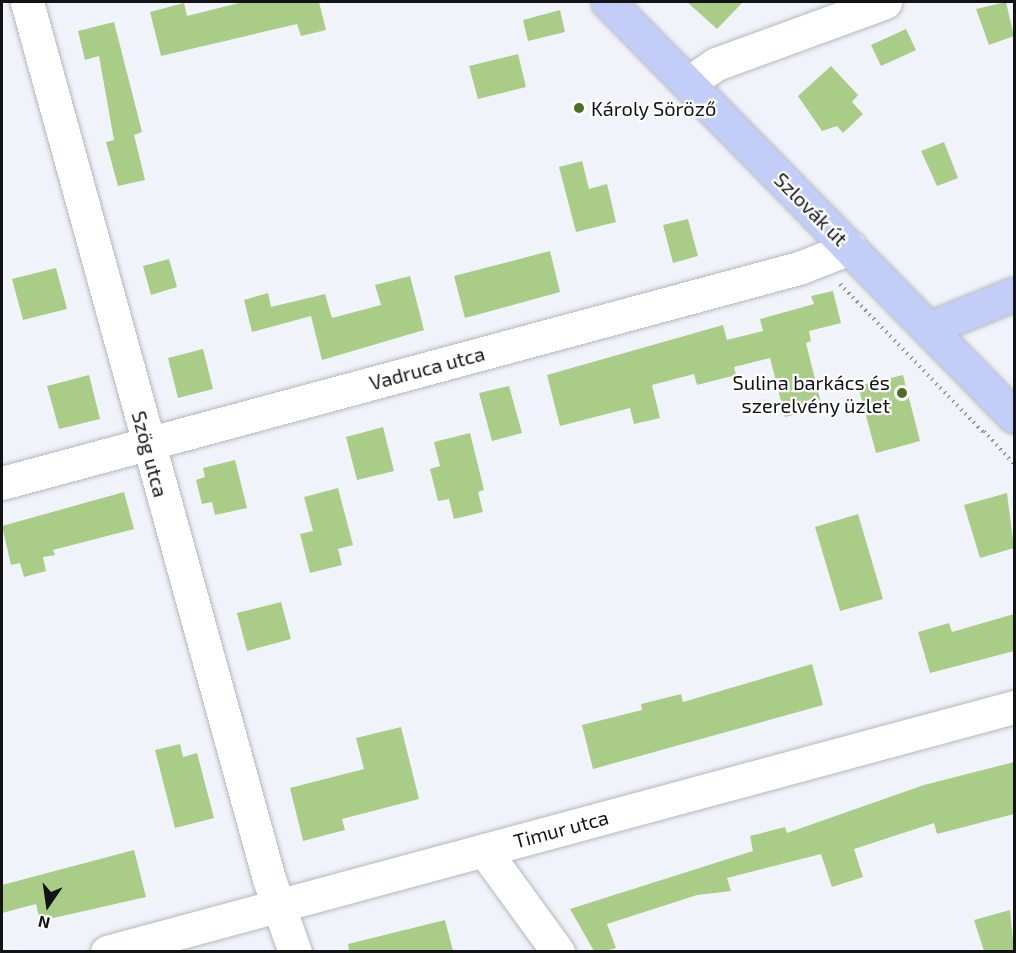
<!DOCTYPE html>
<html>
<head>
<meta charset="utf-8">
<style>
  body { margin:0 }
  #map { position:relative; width:1016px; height:953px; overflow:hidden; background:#f1f3fa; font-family:"Exo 2",sans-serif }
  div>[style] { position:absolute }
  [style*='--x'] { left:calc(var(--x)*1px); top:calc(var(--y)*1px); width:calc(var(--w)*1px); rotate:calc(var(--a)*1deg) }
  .building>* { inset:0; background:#a9cd87 }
  .path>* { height:4px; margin-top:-2px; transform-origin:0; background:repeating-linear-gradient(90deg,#94959a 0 1.5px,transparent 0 6px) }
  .roads { filter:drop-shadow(0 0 2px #b6b8be) drop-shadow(0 0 2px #b6b8be) }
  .minor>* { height:33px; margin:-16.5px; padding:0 16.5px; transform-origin:16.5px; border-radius:16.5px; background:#fff }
  .major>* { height:33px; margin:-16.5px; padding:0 16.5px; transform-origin:16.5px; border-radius:16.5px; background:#c2cef8 }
  .dots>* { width:16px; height:16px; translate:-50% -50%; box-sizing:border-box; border:3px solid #fff; border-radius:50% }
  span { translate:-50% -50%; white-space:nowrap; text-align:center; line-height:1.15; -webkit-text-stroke:4.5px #fff; paint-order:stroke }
  .poi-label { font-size:20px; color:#131315 }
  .left { translate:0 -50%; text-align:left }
  .right { translate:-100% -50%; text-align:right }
  .street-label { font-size:20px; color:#131315 }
  .frame { position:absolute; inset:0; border:3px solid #131315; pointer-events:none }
  .north { position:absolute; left:18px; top:875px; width:60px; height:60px; -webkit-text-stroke:4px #fff; paint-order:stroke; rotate:193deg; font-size:16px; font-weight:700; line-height:24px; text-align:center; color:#131315 }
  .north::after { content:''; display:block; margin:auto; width:21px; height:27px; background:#131315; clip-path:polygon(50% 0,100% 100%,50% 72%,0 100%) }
</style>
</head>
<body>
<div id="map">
  <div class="building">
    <div style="clip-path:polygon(243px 2px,319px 2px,326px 30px,301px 36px,297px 24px,161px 56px,150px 12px,184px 3px,187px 16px)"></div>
    <div style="clip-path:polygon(687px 2px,743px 2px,717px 29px)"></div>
    <div style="clip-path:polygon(1006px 2px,1014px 36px,989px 45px,976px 9px)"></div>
    <div style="clip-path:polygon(560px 10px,565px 32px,528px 41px,523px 20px)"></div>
    <div style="clip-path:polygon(114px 22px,142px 132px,134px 135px,145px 180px,118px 186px,106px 142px,114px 140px,99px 56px,85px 60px,78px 31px)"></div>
    <div style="clip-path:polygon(906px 29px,916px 50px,881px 66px,871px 45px)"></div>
    <div style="clip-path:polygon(518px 54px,526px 87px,478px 99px,469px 66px)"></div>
    <div style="clip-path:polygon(831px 66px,858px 95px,852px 102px,863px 114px,843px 133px,837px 126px,822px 131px,798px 96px)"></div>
    <div style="clip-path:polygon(944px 142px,958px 178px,937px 186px,921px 151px)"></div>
    <div style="clip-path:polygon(582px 161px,589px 189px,607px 184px,616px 222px,576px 232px,559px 167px)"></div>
    <div style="clip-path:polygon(688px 219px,698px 256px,673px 263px,663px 225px)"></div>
    <div style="clip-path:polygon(550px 251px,560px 292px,465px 318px,454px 276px)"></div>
    <div style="clip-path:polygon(169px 259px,177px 287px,151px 295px,143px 266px)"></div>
    <div style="clip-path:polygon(56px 268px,67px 309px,23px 320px,12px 279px)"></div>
    <div style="clip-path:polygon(410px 276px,424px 330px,322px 360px,311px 316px,252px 332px,244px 300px,268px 293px,271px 307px,325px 294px,332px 318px,381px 305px,375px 285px)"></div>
    <div style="clip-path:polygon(833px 291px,841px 323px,809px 331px,811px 341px,806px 343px,822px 407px,785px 417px,770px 358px,734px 367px,736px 375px,697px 385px,694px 374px,652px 385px,660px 418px,634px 424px,630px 408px,560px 426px,547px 375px,723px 325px,727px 340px,763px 331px,760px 319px,814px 304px,811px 296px)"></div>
    <div style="clip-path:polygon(203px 349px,213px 389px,178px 398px,168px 358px)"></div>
    <div style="clip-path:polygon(89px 375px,100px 419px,59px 429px,47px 386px)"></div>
    <div style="clip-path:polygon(903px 375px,920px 441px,876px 453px,858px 386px)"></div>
    <div style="clip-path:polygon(509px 386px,522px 433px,492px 441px,479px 393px)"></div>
    <div style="clip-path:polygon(383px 427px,394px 471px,357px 480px,346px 437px)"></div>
    <div style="clip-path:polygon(470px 433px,484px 490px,478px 492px,483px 512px,454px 519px,449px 499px,438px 501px,430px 469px,440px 466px,434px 442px)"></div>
    <div style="clip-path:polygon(235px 460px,247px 508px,215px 515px,212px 502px,202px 504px,196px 480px,205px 477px,203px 468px)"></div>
    <div style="clip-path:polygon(338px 488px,353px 545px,338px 549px,342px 565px,310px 573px,300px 534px,313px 531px,304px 497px)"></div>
    <div style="clip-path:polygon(124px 492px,134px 529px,53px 550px,55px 555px,43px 557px,46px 571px,24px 577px,20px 563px,11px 565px,2px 526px)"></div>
    <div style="clip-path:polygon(1007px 493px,1014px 548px,980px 558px,964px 505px)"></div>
    <div style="clip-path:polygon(858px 514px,883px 599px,840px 611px,815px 527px)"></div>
    <div style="clip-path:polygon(281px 602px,291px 639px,247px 651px,237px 613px)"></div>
    <div style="clip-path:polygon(1014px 614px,1014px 651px,930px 673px,918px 632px,949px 623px,952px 632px)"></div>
    <div style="clip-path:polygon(812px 664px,823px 705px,593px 769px,582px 725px,642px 710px,641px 704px,681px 694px,683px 702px)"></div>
    <div style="clip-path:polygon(401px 727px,419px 799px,342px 819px,345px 830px,303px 841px,290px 788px,364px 769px,356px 738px)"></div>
    <div style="clip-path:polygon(180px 744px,183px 757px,197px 753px,214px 818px,175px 828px,155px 750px)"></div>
    <div style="clip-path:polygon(1014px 762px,1014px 814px,937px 834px,934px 823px,854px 849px,863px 877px,832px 887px,821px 854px,727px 878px,731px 891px,697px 895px,607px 924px,616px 948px,605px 951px,594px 951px,570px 909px,753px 851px,750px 836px,785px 827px,787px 833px,924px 785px)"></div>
    <div style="clip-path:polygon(134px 850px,146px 897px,40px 921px,36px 904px,2px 913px,2px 885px)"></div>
    <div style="clip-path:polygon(1010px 910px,1014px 951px,984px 951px,974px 920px)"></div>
    <div style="clip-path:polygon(445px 920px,453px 951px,349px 951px,348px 944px)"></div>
  </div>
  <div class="path">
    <div style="--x:840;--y:284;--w:206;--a:46"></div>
    <div style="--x:984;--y:431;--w:45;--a:47.7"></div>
  </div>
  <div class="roads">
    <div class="minor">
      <div style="--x:27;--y:2;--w:910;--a:74.57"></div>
      <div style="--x:269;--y:879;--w:77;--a:70.4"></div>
      <div style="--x:688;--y:83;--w:34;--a:-34"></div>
      <div style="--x:716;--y:64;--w:180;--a:-20.1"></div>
      <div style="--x:2;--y:483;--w:825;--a:-15.1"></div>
      <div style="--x:799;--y:268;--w:55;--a:-21.4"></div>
      <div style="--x:484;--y:850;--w:126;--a:54"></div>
      <div style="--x:107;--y:952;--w:940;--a:-15.12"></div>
    </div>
    <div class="major">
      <div style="--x:608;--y:2;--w:580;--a:45.56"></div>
      <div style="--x:930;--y:328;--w:91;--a:-22"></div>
    </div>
  </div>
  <div class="dots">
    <div style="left:579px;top:108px;background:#4b6d24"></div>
    <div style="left:902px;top:393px;background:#4b6d24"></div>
  </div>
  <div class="poi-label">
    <span class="left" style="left:591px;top:108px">Károly Söröző</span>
    <span class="right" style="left:890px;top:394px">Sulina barkács és<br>szerelvény üzlet</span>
  </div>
  <div class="street-label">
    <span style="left:811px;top:209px;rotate:45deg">Szlovák út</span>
    <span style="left:427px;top:368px;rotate:-15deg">Vadruca utca</span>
    <span style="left:150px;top:454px;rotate:75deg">Szög utca</span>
    <span style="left:561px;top:829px;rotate:-15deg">Timur utca</span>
  </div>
  <div class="frame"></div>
  <div class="north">N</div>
</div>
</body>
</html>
